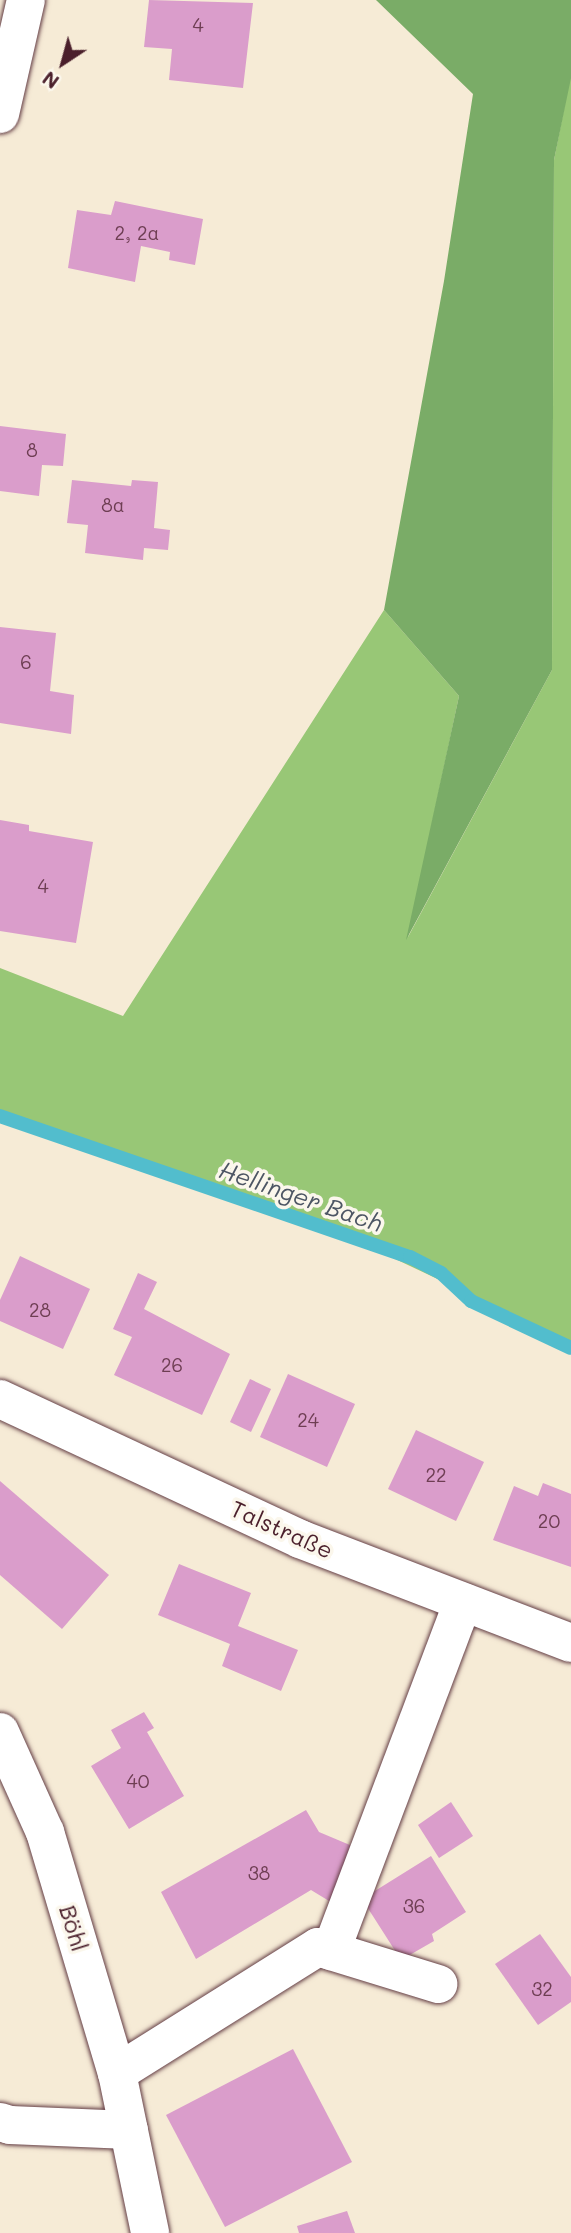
<!DOCTYPE html>
<html>
<head>
<meta charset="utf-8">
<style>
  body { margin:0 }
  #map { position:relative; width:571px; height:2233px; overflow:hidden; background:#f6ebd6; font-family:Mali,sans-serif }
  div>[style] { position:absolute }
  [style*='--x'] { left:calc(var(--x)*1px); top:calc(var(--y)*1px); width:calc(var(--w)*1px); rotate:calc(var(--a)*1deg) }
  .green>* { inset:0; background:#98c776 }
  .forest>* { inset:0; background:#7aac67 }
  .stream>* { height:14px; margin:-7px; padding:0 7px; transform-origin:7px; border-radius:7px; background:#52bdcd }
  .building>* { inset:0; background:#da9dcb }
  .roads { filter:drop-shadow(0 0 2px #643e45) drop-shadow(0 0 2px #643e45) }
  .minor>* { height:38px; margin:-19px; padding:0 19px; transform-origin:19px; border-radius:19px; background:#fff }
  span { translate:-50% -50%; white-space:nowrap; text-align:center; line-height:1.15; -webkit-text-stroke:7px #fbf7ec; paint-order:stroke }
  .number-label { font-size:19px; color:#6e3e53 }
  .number-label span { -webkit-text-stroke-width:0 }
  .street-label { font-size:23px; color:#4a1f2b }
  .water-label { font-size:24px; color:#4d5664; font-style:italic }
  .north { position:absolute; left:28px; top:28px; width:70px; height:70px; -webkit-text-stroke:5px #fbf7ec; paint-order:stroke; rotate:216deg; font-size:19px; font-weight:700; line-height:28px; text-align:center; color:#4a1f2b }
  .north::after { content:''; display:block; margin:auto; width:24px; height:32px; background:#4a1f2b; clip-path:polygon(50% 0,100% 100%,50% 72%,0 100%) }
</style>
</head>
<body>
<div id="map">
  <div class="green">
    <div style="clip-path:polygon(571px 73px,571px 1342px,391px 1257px,0 1115px,0 968px,123px 1016px,384px 610px,459px 696px,408px 937px,552px 670px,554px 160px)"></div>
  </div>
  <div class="forest">
    <div style="clip-path:polygon(376px 0,571px 0,571px 78px,554px 160px,552px 670px,406px 940px,459px 696px,384px 610px,444px 281px,473px 94px)"></div>
  </div>
  <div class="stream">
    <div style="--x:0;--y:1116;--w:434;--a:19"></div>
    <div style="--x:410;--y:1257;--w:35;--a:27"></div>
    <div style="--x:441;--y:1273;--w:41;--a:43"></div>
    <div style="--x:471;--y:1301;--w:110;--a:25.2"></div>
  </div>
  <div class="building">
    <div style="clip-path:polygon(149px 0,253px 3px,243px 88px,169px 80px,172px 49px,144px 47px)"></div>
    <div style="clip-path:polygon(115px 201px,203px 219px,195px 265px,169px 260px,170px 252px,141px 246px,135px 282px,68px 268px,77px 210px,111px 215px)"></div>
    <div style="clip-path:polygon(0 426px,66px 434px,63px 466px,42px 465px,39px 496px,0 491px)"></div>
    <div style="clip-path:polygon(72px 480px,131px 486px,132px 480px,158px 482px,154px 528px,170px 530px,168px 550px,144px 548px,143px 560px,85px 553px,88px 525px,67px 523px)"></div>
    <div style="clip-path:polygon(0 627px,56px 633px,50px 691px,74px 695px,71px 734px,0 723px)"></div>
    <div style="clip-path:polygon(0 820px,29px 825px,29px 831px,93px 842px,76px 943px,0 931px)"></div>
    <div style="clip-path:polygon(20px 1256px,90px 1289px,63px 1349px,0 1321px,0 1300px)"></div>
    <div style="clip-path:polygon(138px 1273px,157px 1282px,144px 1309px,230px 1354px,202px 1415px,114px 1375px,132px 1337px,113px 1329px)"></div>
    <div style="clip-path:polygon(288px 1374px,355px 1404px,327px 1467px,260px 1437px)"></div>
    <div style="clip-path:polygon(250px 1379px,271px 1389px,251px 1432px,230px 1422px)"></div>
    <div style="clip-path:polygon(416px 1430px,484px 1462px,456px 1521px,388px 1489px)"></div>
    <div style="clip-path:polygon(0 1481px,109px 1575px,62px 1629px,0 1575px)"></div>
    <div style="clip-path:polygon(543px 1483px,571px 1494px,571px 1567px,493px 1540px,514px 1486px,538px 1496px)"></div>
    <div style="clip-path:polygon(179px 1564px,251px 1593px,238px 1626px,298px 1650px,281px 1691px,222px 1666px,230px 1644px,158px 1615px)"></div>
    <div style="clip-path:polygon(144px 1712px,154px 1728px,147px 1732px,184px 1796px,129px 1829px,91px 1766px,121px 1748px,111px 1730px)"></div>
    <div style="clip-path:polygon(451px 1802px,473px 1836px,439px 1858px,418px 1825px)"></div>
    <div style="clip-path:polygon(306px 1810px,319px 1832px,357px 1848px,334px 1904px,311px 1890px,196px 1959px,161px 1892px)"></div>
    <div style="clip-path:polygon(431px 1856px,466px 1912px,432px 1934px,434px 1941px,401px 1960px,362px 1899px)"></div>
    <div style="clip-path:polygon(540px 1934px,571px 1977px,571px 2002px,538px 2025px,495px 1964px)"></div>
    <div style="clip-path:polygon(293px 2049px,352px 2162px,225px 2227px,166px 2115px)"></div>
    <div style="clip-path:polygon(347px 2211px,355px 2233px,299px 2233px,297px 2226px)"></div>
  </div>
  <div class="roads">
    <div class="minor">
      <div style="--x:0;--y:114;--w:117;--a:-77.2"></div>
      <div style="--x:0;--y:1399;--w:331;--a:25"></div>
      <div style="--x:300;--y:1539;--w:290;--a:21"></div>
      <div style="--x:0;--y:1732;--w:110;--a:65.8"></div>
      <div style="--x:45;--y:1832;--w:252;--a:73.4"></div>
      <div style="--x:117;--y:2073;--w:163;--a:78.3"></div>
      <div style="--x:331;--y:1951;--w:373;--a:-69.3"></div>
      <div style="--x:117;--y:2073;--w:237;--a:-32.1"></div>
      <div style="--x:318;--y:1947;--w:126;--a:17.1"></div>
      <div style="--x:0;--y:2122;--w:10;--a:17"></div>
      <div style="--x:10;--y:2125;--w:119;--a:2.4"></div>
    </div>
  </div>
  <div class="number-label">
    <span style="left:198px;top:25px">4</span>
    <span style="left:137px;top:233px">2, 2a</span>
    <span style="left:32px;top:450px">8</span>
    <span style="left:113px;top:505px">8a</span>
    <span style="left:26px;top:662px">6</span>
    <span style="left:43px;top:886px">4</span>
    <span style="left:40px;top:1310px">28</span>
    <span style="left:172px;top:1365px">26</span>
    <span style="left:308px;top:1420px">24</span>
    <span style="left:436px;top:1475px">22</span>
    <span style="left:549px;top:1521px">20</span>
    <span style="left:138px;top:1781px">40</span>
    <span style="left:259px;top:1873px">38</span>
    <span style="left:414px;top:1906px">36</span>
    <span style="left:542px;top:1989px">32</span>
  </div>
  <div class="street-label">
    <span style="left:282px;top:1529px;rotate:24deg">Talstraße</span>
    <span style="left:74px;top:1928px;rotate:73deg">Böhl</span>
  </div>
  <div class="water-label">
    <span style="left:301px;top:1196px;rotate:19deg">Hellinger Bach</span>
  </div>
  <div class="north">N</div>
</div>
</body>
</html>
